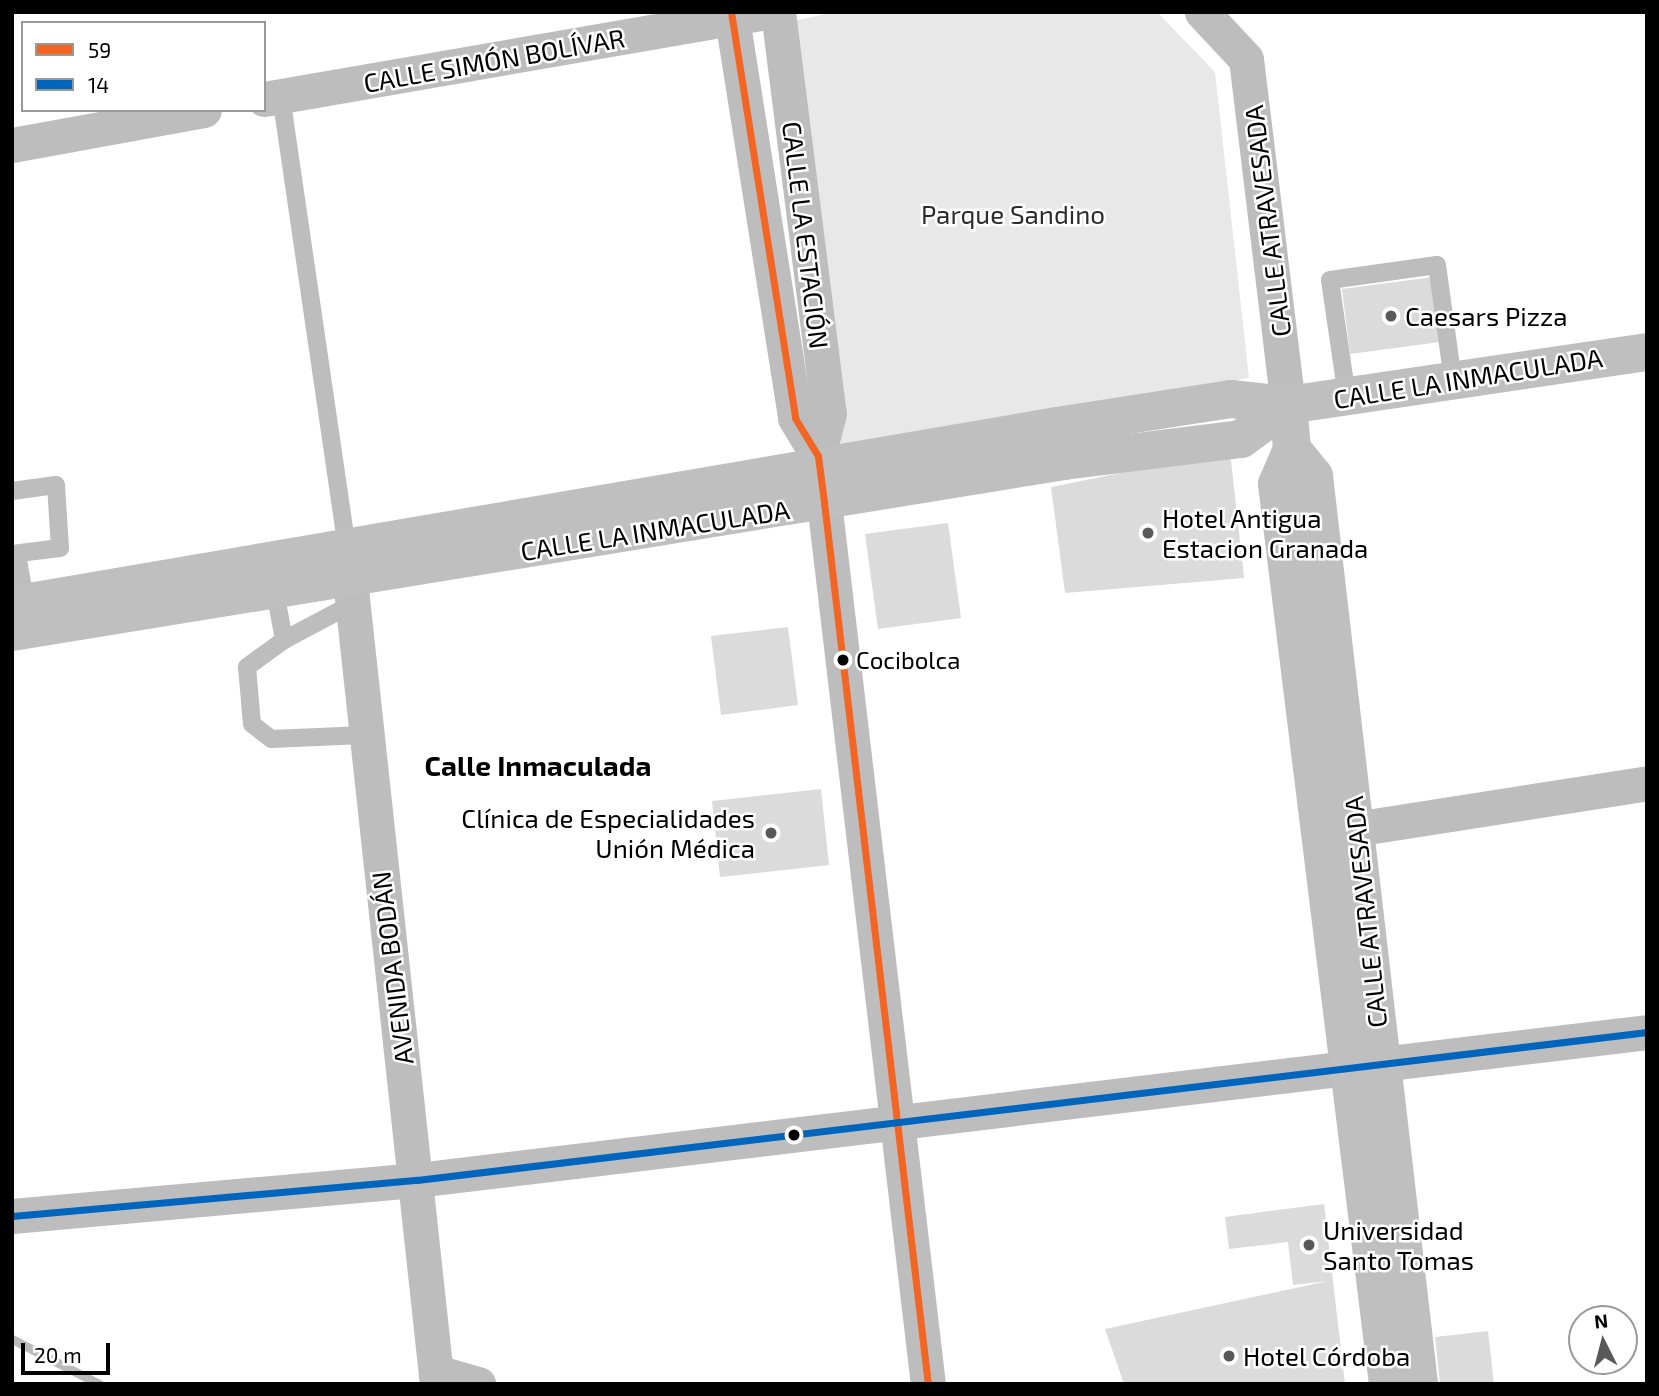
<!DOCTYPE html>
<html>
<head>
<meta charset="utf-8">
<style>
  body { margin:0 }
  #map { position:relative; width:1659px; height:1396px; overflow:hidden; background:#fff; font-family:"Exo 2",sans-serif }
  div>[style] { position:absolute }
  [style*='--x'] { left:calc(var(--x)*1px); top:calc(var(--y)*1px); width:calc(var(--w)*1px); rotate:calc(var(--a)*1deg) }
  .green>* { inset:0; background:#e8e8e8 }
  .stream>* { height:9px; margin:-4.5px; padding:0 4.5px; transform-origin:4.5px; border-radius:4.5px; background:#bababa }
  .building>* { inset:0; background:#dbdbdb }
  .lane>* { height:18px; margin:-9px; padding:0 9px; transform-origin:9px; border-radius:9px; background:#bdbdbd }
  .street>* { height:35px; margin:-17.5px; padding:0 17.5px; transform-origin:17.5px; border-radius:17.5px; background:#bdbdbd }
  .secondary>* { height:38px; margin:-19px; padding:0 19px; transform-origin:19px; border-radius:19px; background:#bfbfbf }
  .bus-1>* { height:7px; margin:-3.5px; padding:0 3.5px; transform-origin:3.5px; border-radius:3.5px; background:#f26522 }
  .bus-2>* { height:7px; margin:-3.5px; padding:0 3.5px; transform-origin:3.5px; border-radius:3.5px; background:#0065bd }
  .dots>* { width:19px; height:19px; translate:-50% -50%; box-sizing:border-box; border:4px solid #fff; border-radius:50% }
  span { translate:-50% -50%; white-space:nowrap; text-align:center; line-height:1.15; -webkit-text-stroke:5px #fff; paint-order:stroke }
  .bus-label { font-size:24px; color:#000 }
  .left { translate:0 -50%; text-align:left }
  .street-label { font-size:26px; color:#000 }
  .park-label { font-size:26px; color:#2c2c2c }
  .poi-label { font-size:26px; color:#000 }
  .right { translate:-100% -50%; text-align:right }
  .neighbourhood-label { font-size:28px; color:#000; font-weight:700 }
  .frame { position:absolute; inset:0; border:14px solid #000; pointer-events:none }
  .legend { position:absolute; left:21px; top:21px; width:245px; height:91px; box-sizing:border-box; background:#fff; border:2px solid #999; margin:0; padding:9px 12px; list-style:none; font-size:21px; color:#000 }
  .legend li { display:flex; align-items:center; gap:14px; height:35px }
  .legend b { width:35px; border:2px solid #999 }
  .north { position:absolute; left:1568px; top:1305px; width:70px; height:70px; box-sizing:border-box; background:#fff; border:2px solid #999; border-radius:50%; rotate:354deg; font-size:19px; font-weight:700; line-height:28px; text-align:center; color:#000 }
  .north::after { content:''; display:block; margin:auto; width:24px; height:32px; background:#595959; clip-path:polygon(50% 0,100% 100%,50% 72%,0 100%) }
  .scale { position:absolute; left:21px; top:1343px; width:89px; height:32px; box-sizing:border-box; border:4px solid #000; border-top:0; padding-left:9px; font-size:21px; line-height:24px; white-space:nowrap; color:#000; -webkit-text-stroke:5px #fff; paint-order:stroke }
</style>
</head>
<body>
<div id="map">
  <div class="green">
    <div style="clip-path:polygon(835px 12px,1157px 12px,1215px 72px,1249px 378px,841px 448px,779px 24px)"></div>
  </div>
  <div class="stream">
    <div style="--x:12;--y:1339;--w:98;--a:27.3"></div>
  </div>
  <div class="building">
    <div style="clip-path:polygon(1433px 277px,1440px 342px,1350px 354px,1342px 289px)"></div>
    <div style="clip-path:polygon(1230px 451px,1244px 578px,1065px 593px,1051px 487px)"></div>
    <div style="clip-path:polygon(948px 523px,961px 618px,878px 629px,865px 534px)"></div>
    <div style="clip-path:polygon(788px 627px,798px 705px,721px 715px,711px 636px)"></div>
    <div style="clip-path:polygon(821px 789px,829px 865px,720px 877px,712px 801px)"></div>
    <div style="clip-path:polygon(1324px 1204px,1345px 1384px,1124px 1384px,1105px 1329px,1328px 1281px,1293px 1285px,1288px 1242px,1229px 1249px,1225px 1217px)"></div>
    <div style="clip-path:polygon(1488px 1331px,1494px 1384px,1440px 1384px,1435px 1337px)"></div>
  </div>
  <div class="lane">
    <div style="--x:281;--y:96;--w:459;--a:81.7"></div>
    <div style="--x:1347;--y:397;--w:118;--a:-98.3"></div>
    <div style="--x:1330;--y:280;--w:108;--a:-8"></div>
    <div style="--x:1437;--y:265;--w:117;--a:82.1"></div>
    <div style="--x:12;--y:491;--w:44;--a:-7.8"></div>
    <div style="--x:56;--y:485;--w:63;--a:86.4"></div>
    <div style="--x:60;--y:548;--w:48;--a:172.9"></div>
    <div style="--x:17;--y:554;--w:52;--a:80"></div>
    <div style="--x:275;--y:591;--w:50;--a:79.6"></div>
    <div style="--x:284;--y:640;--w:46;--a:143.9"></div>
    <div style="--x:247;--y:667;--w:57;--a:85"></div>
    <div style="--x:252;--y:724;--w:24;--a:38"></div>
    <div style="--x:271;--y:739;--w:94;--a:-2.4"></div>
    <div style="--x:284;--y:640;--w:75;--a:-27.9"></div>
  </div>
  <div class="street">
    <div style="--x:731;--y:12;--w:411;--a:81"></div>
    <div style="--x:795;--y:418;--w:44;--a:58.8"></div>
    <div style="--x:818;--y:456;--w:46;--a:82.6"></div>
    <div style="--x:824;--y:502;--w:888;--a:83.28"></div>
    <div style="--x:778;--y:12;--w:404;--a:82.8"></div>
    <div style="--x:829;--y:413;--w:44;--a:104.3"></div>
    <div style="--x:1202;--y:12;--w:64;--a:46.9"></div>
    <div style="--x:1246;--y:59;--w:349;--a:83.1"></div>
    <div style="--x:264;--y:99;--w:509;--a:-9.83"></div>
    <div style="--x:12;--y:145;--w:195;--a:-10.3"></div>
    <div style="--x:347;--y:552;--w:837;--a:83.83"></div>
    <div style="--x:1329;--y:833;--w:322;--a:-8.9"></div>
    <div style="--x:12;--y:1216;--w:407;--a:-5.1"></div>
    <div style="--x:417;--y:1180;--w:1239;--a:-6.86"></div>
    <div style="--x:436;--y:1372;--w:44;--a:15.9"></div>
  </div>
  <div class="secondary">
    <div style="--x:1288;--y:405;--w:44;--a:84.8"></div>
    <div style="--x:1292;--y:449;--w:38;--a:113"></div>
    <div style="--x:1277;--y:484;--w:907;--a:82.97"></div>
    <div style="--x:1292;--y:449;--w:35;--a:51"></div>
    <div style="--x:1314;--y:476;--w:914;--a:83.4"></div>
    <div style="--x:12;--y:605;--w:1060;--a:-9.72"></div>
    <div style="--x:1057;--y:426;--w:176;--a:-8.8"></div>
    <div style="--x:1231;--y:399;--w:57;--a:6"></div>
    <div style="--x:1288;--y:405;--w:363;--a:-8.4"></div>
    <div style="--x:12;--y:632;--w:1066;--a:-9.23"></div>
    <div style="--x:1064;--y:461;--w:178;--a:-7.1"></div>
    <div style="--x:1241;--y:439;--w:58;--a:-35.9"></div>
  </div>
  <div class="bus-1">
    <div style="--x:731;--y:12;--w:411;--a:81"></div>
    <div style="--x:795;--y:418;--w:44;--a:58.8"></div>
    <div style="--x:818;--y:456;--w:46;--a:82.6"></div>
    <div style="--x:824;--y:502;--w:888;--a:83.28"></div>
  </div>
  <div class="bus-2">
    <div style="--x:12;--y:1216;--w:407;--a:-5.1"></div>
    <div style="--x:417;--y:1180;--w:1239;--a:-6.86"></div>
  </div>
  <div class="dots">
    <div style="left:1391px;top:316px;background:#595959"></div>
    <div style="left:1148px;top:533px;background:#595959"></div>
    <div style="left:843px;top:660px;background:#000"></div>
    <div style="left:771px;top:833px;background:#595959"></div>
    <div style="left:794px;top:1135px;background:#000"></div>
    <div style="left:1309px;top:1245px;background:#595959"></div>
    <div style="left:1229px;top:1356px;background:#595959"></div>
  </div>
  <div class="bus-label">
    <span class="left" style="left:856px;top:660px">Cocibolca</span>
  </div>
  <div class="street-label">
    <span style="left:494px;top:60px;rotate:-10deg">CALLE SIMÓN BOLÍVAR</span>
    <span style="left:1267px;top:221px;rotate:-97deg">CALLE ATRAVESADA</span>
    <span style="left:806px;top:235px;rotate:83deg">CALLE LA ESTACIÓN</span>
    <span style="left:1468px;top:378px;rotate:-9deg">CALLE LA INMACULADA</span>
    <span style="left:655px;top:530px;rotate:-9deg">CALLE LA INMACULADA</span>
    <span style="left:1365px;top:912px;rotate:-96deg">CALLE ATRAVESADA</span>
    <span style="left:392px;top:968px;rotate:-97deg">AVENIDA BODÁN</span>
  </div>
  <div class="park-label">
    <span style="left:1013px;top:214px">Parque Sandino</span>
  </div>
  <div class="poi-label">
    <span class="left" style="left:1405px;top:316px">Caesars Pizza</span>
    <span class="left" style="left:1162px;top:533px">Hotel Antigua<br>Estacion Granada</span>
    <span class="right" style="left:755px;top:833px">Clínica de Especialidades<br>Unión Médica</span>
    <span class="left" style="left:1323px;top:1245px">Universidad<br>Santo Tomas</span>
    <span class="left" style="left:1243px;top:1356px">Hotel Córdoba</span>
  </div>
  <div class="neighbourhood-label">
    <span style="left:538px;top:765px">Calle Inmaculada</span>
  </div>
  <div class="frame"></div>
  <ul class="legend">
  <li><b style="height:9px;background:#f26522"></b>59</li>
  <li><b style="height:9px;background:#0065bd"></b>14</li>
  </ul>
  <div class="north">N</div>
  <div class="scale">20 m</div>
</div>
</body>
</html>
